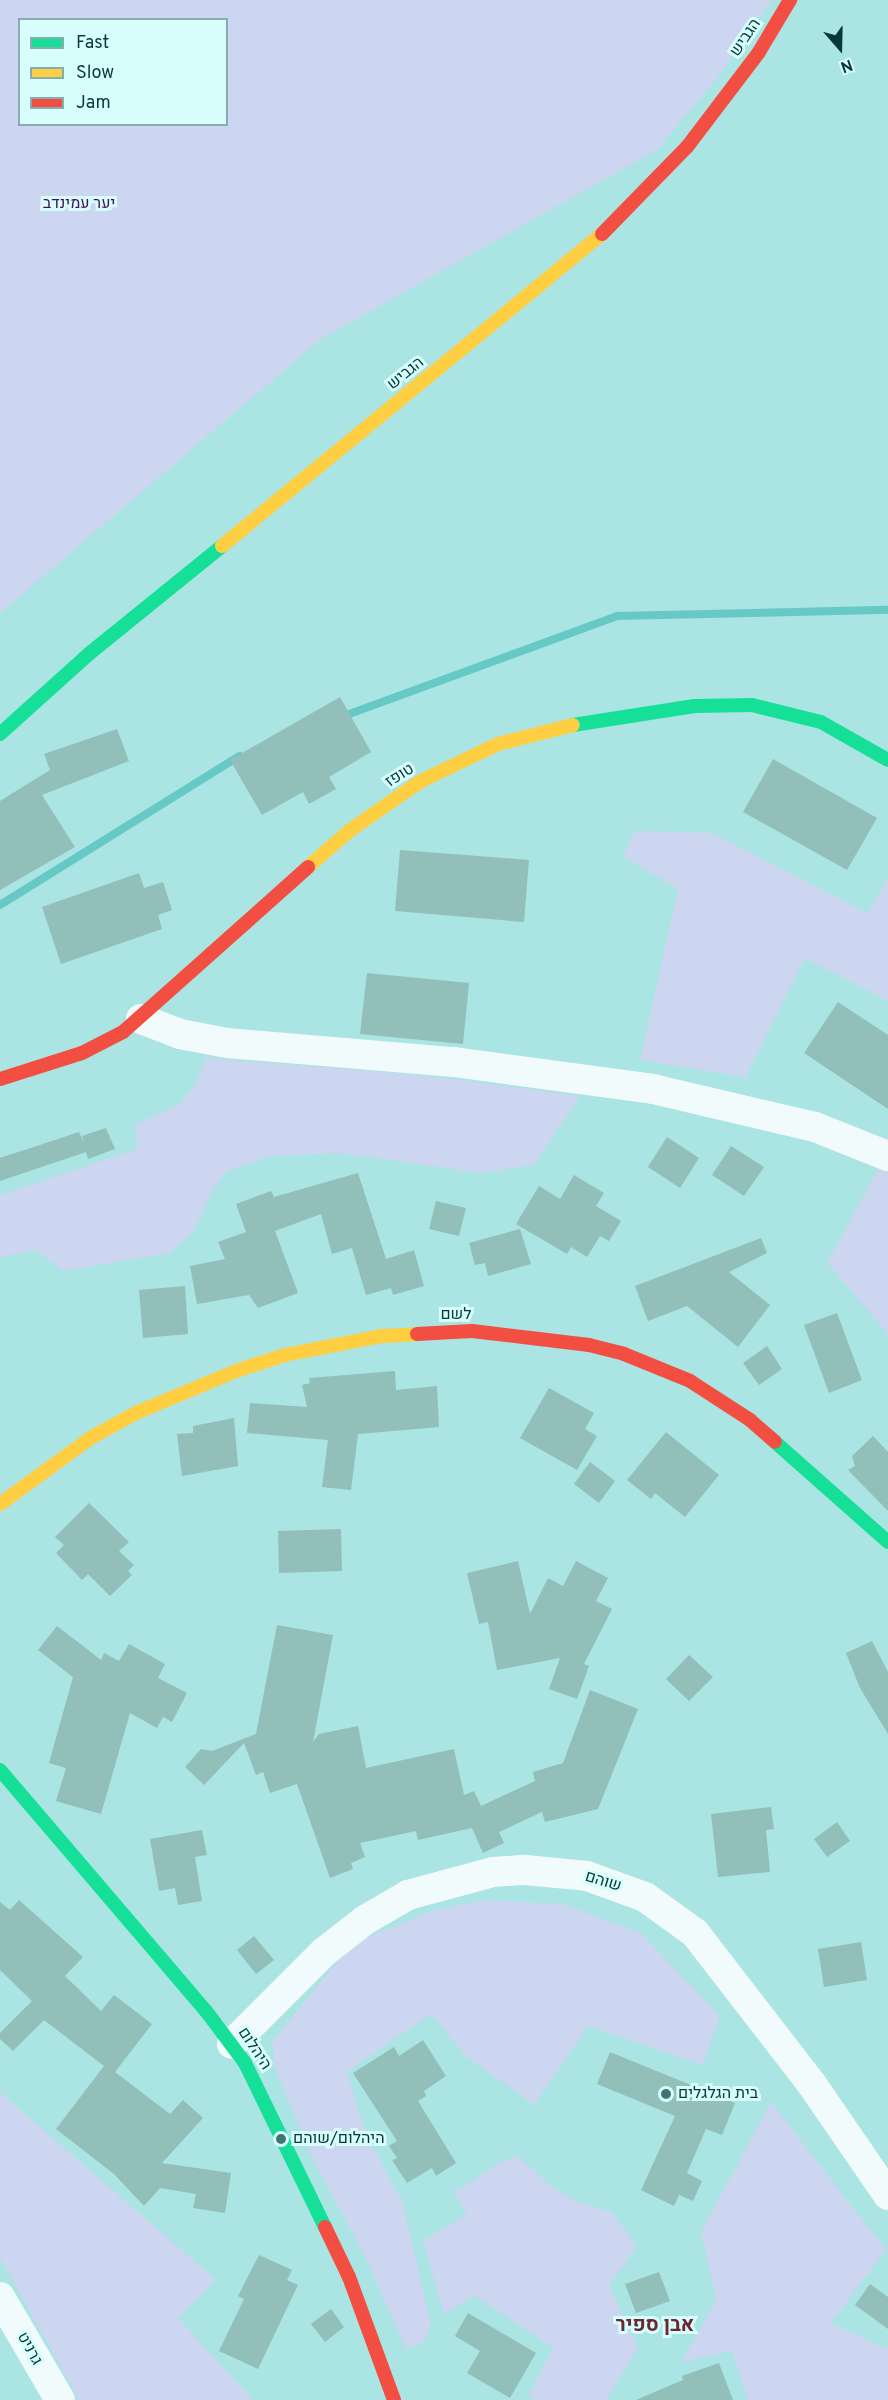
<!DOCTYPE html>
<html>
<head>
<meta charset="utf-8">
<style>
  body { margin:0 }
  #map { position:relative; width:888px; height:2400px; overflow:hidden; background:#aae4e3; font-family:Overpass,Heebo,sans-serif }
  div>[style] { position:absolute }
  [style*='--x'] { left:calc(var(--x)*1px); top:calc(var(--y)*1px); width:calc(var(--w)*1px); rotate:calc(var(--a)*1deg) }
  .green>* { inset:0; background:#ccd6f0 }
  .stream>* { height:8px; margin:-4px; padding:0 4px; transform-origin:4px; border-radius:4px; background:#66c9c6 }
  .building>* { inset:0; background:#92bfb9 }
  .street>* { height:30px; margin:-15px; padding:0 15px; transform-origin:15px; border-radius:15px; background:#f2fbfb }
  .fast>* { height:14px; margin:-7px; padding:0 7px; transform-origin:7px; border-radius:7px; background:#16e098 }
  .slow>* { height:14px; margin:-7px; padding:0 7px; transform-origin:7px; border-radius:7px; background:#ffcf43 }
  .jam>* { height:14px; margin:-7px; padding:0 7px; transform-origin:7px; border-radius:7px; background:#f24e42 }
  .dots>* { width:16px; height:16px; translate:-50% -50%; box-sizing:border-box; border:3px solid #d7fefc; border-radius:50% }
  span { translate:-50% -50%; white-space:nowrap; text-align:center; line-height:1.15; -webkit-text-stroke:6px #d7fefc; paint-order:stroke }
  .street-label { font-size:16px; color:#073938 }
  .park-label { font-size:16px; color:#460f5e }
  .poi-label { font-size:16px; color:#073938 }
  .left { translate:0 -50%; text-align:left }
  .quarter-label { font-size:20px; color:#6d2733; font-weight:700 }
  .legend { position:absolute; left:18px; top:18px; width:210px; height:108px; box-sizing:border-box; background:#d7fefc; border:2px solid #84afae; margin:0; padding:8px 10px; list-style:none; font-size:18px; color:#073938 }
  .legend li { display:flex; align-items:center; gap:12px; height:30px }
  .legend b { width:30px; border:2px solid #84afae }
  .north { position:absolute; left:810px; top:18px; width:60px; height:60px; -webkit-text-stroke:4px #d7fefc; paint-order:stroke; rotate:160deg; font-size:16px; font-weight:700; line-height:24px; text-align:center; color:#073938 }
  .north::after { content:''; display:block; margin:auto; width:21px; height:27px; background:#073938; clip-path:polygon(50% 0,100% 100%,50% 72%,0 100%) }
</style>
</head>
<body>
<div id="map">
  <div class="green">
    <div style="clip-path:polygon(evenodd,0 0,772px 0,722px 72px,657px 150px,321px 339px,0 613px,0 0,20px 20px,226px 20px,226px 124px,20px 124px,20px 20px)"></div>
    <div style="clip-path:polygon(635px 831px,712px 833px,867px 913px,888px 879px,888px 1001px,805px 958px,746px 1077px,640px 1060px,678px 889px,623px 856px)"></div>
    <div style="clip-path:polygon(206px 1058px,430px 1076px,580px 1096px,534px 1165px,481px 1173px,339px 1153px,271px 1156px,227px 1171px,212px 1191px,194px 1231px,169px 1253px,63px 1271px,35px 1250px,0 1257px,0 1195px,137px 1149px,135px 1124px,178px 1105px,193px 1089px)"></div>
    <div style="clip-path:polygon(879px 1167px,888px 1172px,888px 1334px,827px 1263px)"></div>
    <div style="clip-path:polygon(486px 1900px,563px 1904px,641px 1933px,720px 2016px,703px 2065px,588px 2026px,534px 2105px,466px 2056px,431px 2014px,347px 2072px,366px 2133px,403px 2203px,431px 2327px,425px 2341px,406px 2349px,365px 2257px,312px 2158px,275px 2068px,272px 2042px,345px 1952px,361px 1940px,434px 1910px)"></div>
    <div style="clip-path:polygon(0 2092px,216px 2280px,178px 2318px,253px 2400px,79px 2400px,0 2258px)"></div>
    <div style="clip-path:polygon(771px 2102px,886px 2250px,831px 2323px,888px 2349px,888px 2400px,748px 2400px,732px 2351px,682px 2362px,716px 2299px,701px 2232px)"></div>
    <div style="clip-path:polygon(518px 2156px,552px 2187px,576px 2201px,612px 2212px,637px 2247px,609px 2285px,638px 2348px,606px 2400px,536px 2400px,528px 2396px,553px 2348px,475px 2296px,444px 2314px,423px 2241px,467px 2214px,453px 2193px,502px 2161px)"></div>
  </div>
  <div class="stream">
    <div style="--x:341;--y:717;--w:294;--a:-20.1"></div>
    <div style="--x:617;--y:616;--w:271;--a:-1.3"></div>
    <div style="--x:0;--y:905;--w:282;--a:-31.9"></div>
  </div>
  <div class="building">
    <div style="clip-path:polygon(340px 697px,371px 752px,329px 777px,336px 789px,309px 804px,303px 792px,262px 815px,230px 760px)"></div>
    <div style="clip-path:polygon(117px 729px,129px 761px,42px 795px,75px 847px,0 890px,0 801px,50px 770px,44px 754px)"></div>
    <div style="clip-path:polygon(773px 759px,877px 818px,847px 870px,743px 812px)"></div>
    <div style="clip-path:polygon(400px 850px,529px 860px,524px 922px,395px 911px)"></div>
    <div style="clip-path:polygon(139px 873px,144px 888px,163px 882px,172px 910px,158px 915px,162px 929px,61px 964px,42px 907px)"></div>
    <div style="clip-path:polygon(367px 973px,469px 983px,463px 1044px,360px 1034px)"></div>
    <div style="clip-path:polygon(838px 1002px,888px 1035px,888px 1109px,804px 1053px)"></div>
    <div style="clip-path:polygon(106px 1128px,115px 1149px,88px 1159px,86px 1152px,0 1181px,0 1158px,79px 1132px,84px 1143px,82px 1136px)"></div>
    <div style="clip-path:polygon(667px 1137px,699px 1158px,680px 1188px,648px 1167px)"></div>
    <div style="clip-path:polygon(731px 1146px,764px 1167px,744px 1196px,712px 1175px)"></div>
    <div style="clip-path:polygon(358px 1173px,386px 1259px,414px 1250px,424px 1286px,393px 1295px,391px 1288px,366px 1295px,352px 1248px,332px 1254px,321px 1214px,275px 1231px,298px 1293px,258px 1308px,249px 1295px,197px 1304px,190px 1266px,225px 1259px,218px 1242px,246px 1232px,236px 1204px,271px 1191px,274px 1197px)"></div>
    <div style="clip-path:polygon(574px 1175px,604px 1193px,596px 1206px,621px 1221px,609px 1241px,600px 1236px,587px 1257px,571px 1247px,567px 1254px,516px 1224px,539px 1186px,560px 1199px)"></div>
    <div style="clip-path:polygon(436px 1201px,466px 1208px,459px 1236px,429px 1229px)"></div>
    <div style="clip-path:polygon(520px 1229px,531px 1264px,488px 1276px,485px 1263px,475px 1265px,469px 1243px)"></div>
    <div style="clip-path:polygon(761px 1238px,767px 1253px,729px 1272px,770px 1305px,738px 1347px,687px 1306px,648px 1321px,635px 1286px)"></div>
    <div style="clip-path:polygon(185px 1286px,188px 1334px,143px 1338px,139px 1290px)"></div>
    <div style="clip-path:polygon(837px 1313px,862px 1380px,829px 1393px,804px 1325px)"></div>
    <div style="clip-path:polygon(767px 1346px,782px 1369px,759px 1385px,743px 1363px)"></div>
    <div style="clip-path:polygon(395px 1371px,396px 1390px,437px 1386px,439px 1427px,358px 1434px,351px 1490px,322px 1487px,328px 1440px,247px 1433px,250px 1403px,307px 1407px,302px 1385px,310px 1383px,309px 1378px)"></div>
    <div style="clip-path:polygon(549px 1388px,594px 1413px,585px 1429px,597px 1436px,577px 1470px,520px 1438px)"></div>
    <div style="clip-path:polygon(234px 1418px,238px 1466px,182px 1476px,177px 1434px,193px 1433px,193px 1426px)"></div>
    <div style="clip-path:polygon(666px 1432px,719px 1475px,685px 1517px,655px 1493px,651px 1499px,627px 1480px)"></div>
    <div style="clip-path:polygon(873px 1436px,888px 1452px,888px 1511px,848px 1470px,855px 1466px,852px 1456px)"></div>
    <div style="clip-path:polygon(590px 1462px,615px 1481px,599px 1503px,574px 1484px)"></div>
    <div style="clip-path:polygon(89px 1503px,129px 1542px,119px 1551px,134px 1565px,128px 1571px,132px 1575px,110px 1596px,88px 1574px,82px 1580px,56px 1553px,64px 1545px,55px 1537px)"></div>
    <div style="clip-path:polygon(341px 1529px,342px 1571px,279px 1573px,278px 1531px)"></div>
    <div style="clip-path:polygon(518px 1561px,530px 1614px,548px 1578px,563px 1586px,576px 1561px,608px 1578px,596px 1601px,612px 1609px,584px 1664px,589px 1666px,577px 1699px,549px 1689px,560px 1658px,497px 1670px,488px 1622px,479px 1624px,467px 1573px)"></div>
    <div style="clip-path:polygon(277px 1625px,333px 1635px,313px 1742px,319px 1734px,358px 1726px,366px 1768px,454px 1749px,464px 1795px,474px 1791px,481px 1806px,535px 1781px,533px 1772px,563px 1763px,590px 1690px,638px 1709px,598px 1809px,545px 1822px,542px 1812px,499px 1832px,504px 1843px,483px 1853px,472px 1828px,418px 1840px,416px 1831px,360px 1843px,365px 1857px,351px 1863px,353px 1869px,330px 1878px,297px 1784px,270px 1793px,263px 1772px,256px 1775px,244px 1743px,204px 1785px,185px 1767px,201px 1749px,212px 1751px,256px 1734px)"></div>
    <div style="clip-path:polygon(57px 1626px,101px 1660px,104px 1653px,119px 1661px,129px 1644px,165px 1664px,158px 1678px,187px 1693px,172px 1722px,163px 1717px,157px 1728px,130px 1713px,101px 1814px,56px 1801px,66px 1768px,49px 1763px,73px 1677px,38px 1650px)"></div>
    <div style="clip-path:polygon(872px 1641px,888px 1672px,888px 1734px,860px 1688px,846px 1653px)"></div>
    <div style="clip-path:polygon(689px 1655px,713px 1677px,689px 1701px,666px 1679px)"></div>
    <div style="clip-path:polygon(771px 1807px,774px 1829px,766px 1830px,770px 1872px,718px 1877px,711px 1814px)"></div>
    <div style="clip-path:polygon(837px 1822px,850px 1841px,827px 1857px,814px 1839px)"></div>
    <div style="clip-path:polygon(202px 1830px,207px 1855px,195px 1857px,202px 1901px,178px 1905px,175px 1888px,159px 1891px,150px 1839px)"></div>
    <div style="clip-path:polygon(19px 1900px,83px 1957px,65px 1976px,101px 2011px,114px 1995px,152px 2024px,115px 2072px,170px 2114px,183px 2100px,203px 2118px,162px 2163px,231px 2173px,225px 2213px,193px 2208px,196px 2194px,160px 2188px,144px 2206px,114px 2174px,56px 2129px,104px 2066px,44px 2020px,13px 2051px,0 2039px,0 2033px,32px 2001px,0 1970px,0 1902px,10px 1910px)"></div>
    <div style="clip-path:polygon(254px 1936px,274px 1960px,256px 1974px,237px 1950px)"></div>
    <div style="clip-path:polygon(861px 1942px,867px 1980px,824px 1987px,818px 1949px)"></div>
    <div style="clip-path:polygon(423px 2040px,446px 2076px,424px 2091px,426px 2096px,418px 2101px,456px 2163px,436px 2176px,432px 2168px,407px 2183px,392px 2160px,397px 2158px,389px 2146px,397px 2141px,353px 2073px,394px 2047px,399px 2056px)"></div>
    <div style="clip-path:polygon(610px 2052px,735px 2103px,722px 2135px,706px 2129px,687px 2173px,702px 2181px,693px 2201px,679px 2195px,674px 2206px,641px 2190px,675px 2116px,597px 2084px)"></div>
    <div style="clip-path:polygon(259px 2255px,292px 2270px,287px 2280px,298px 2285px,258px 2369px,219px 2351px,244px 2299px,238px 2296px)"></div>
    <div style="clip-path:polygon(659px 2272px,670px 2301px,636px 2313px,625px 2284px)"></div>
    <div style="clip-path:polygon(870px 2284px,888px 2297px,888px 2329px,855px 2305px)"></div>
    <div style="clip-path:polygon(331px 2309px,344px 2327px,325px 2342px,311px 2324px)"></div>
    <div style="clip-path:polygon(468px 2313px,536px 2353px,510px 2398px,467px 2373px,480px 2351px,455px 2336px)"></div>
    <div style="clip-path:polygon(719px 2363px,733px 2400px,636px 2400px,683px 2380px,682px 2376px)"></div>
  </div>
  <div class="street">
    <div style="--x:141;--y:1019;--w:42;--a:21"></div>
    <div style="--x:180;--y:1034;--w:48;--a:10.8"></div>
    <div style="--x:227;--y:1043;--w:228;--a:4.8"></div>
    <div style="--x:454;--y:1062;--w:201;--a:7.7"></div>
    <div style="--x:653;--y:1089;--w:166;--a:13.2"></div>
    <div style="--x:815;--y:1127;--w:79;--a:21.7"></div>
    <div style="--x:232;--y:2044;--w:130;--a:-45"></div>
    <div style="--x:324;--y:1952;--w:52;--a:-38"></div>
    <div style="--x:365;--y:1920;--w:50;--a:-30.2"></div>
    <div style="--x:408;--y:1895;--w:88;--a:-15.1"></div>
    <div style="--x:493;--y:1872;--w:32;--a:-4"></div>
    <div style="--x:525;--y:1870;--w:62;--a:5.5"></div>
    <div style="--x:587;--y:1876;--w:62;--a:19.9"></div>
    <div style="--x:645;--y:1897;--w:62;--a:35.8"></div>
    <div style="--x:695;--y:1933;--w:190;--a:52.3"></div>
    <div style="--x:811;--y:2083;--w:136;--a:55.5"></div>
    <div style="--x:0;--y:2297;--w:119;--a:59.8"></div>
  </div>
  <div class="fast">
    <div style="--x:573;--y:725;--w:123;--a:-8.9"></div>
    <div style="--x:695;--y:706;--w:57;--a:-1"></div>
    <div style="--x:752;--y:705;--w:71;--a:13.8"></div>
    <div style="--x:821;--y:722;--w:77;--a:29.6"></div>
    <div style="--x:0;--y:734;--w:121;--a:-42"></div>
    <div style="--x:90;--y:653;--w:170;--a:-39"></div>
    <div style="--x:775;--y:1442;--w:151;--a:41.5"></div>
    <div style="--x:0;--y:1770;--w:317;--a:49.5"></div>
    <div style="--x:206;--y:2011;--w:65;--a:53.1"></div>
    <div style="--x:245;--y:2063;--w:182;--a:64"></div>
  </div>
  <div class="slow">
    <div style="--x:222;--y:546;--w:492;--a:-39.4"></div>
    <div style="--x:308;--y:867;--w:55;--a:-41.3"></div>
    <div style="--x:349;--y:831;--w:88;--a:-34.8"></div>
    <div style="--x:421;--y:781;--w:85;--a:-25.7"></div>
    <div style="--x:498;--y:744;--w:77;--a:-14.2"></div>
    <div style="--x:0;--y:1504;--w:114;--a:-36.1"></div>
    <div style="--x:92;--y:1437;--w:52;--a:-28.5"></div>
    <div style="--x:138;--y:1412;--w:106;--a:-22.7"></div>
    <div style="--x:236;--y:1371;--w:52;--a:-18.1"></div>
    <div style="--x:285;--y:1355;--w:99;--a:-11.1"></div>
    <div style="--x:382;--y:1336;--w:35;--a:-3"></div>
  </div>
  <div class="jam">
    <div style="--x:602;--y:234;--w:122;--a:-45.7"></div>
    <div style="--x:687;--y:147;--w:119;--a:-52.8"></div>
    <div style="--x:759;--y:52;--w:61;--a:-59.2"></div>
    <div style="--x:0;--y:1079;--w:86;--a:-17.6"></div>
    <div style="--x:82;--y:1053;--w:46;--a:-27.1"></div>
    <div style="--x:123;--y:1032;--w:248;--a:-41.7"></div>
    <div style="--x:417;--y:1334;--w:55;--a:-3.1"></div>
    <div style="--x:472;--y:1331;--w:118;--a:6.8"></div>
    <div style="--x:589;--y:1345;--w:36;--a:14"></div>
    <div style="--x:624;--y:1354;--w:71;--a:22.2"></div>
    <div style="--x:690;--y:1381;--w:72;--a:33"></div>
    <div style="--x:750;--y:1420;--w:33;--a:41"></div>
    <div style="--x:325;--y:2227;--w:55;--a:64.4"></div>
    <div style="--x:349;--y:2277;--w:131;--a:69.9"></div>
  </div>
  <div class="dots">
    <div style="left:666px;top:2094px;background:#407574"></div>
    <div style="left:281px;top:2139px;background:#407574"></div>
  </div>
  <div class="street-label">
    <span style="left:746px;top:38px;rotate:-56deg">הגביש</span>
    <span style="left:406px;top:374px;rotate:-39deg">הגביש</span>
    <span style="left:400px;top:776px;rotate:-32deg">טופז</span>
    <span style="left:456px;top:1315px">לשם</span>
    <span style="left:603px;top:1882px;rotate:17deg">שוהם</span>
    <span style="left:254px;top:2049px;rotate:57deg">היהלום</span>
    <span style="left:29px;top:2349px;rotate:61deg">גרניט</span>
  </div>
  <div class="park-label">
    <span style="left:79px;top:204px">יער עמינדב</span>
  </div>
  <div class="poi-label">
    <span class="left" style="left:678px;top:2094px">בית הגלגלים</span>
    <span class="left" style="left:293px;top:2139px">היהלום/שוהם</span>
  </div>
  <div class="quarter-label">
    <span style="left:655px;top:2326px">אבן ספיר</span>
  </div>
  <ul class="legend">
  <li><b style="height:8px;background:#16e098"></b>Fast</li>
  <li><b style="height:8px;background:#ffcf43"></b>Slow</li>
  <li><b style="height:8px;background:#f24e42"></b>Jam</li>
  </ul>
  <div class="north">N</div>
</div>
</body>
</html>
